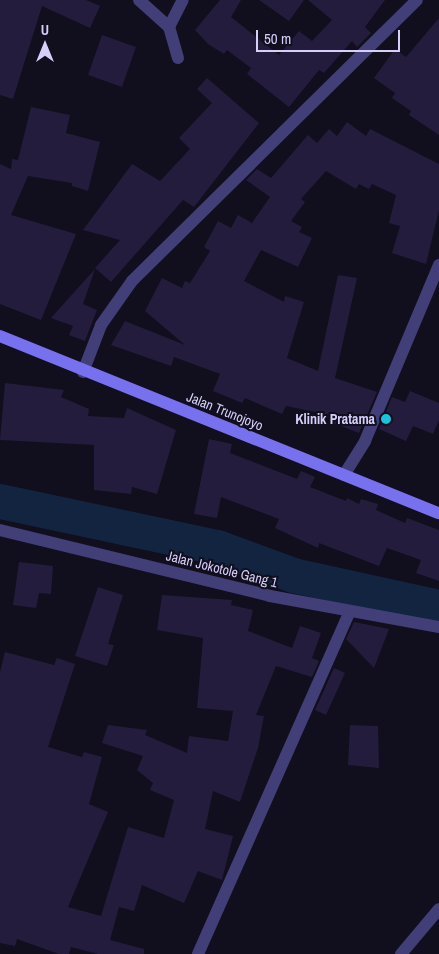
<!DOCTYPE html>
<html>
<head>
<meta charset="utf-8">
<style>
  body { margin:0 }
  #map { position:relative; width:439px; height:954px; overflow:hidden; background:#110e1d; font-family:"Archivo Narrow",sans-serif }
  div>[style] { position:absolute }
  [style*='--x'] { left:calc(var(--x)*1px); top:calc(var(--y)*1px); width:calc(var(--w)*1px); rotate:calc(var(--a)*1deg) }
  .river>* { height:35px; margin:-17.5px; padding:0 17.5px; transform-origin:17.5px; border-radius:17.5px; background:#132441 }
  .building>* { inset:0; background:#241c3c }
  .minor>* { height:12px; margin:-6px; padding:0 6px; transform-origin:6px; border-radius:6px; background:#423e77 }
  .secondary>* { height:12px; margin:-6px; padding:0 6px; transform-origin:6px; border-radius:6px; background:#7871ef }
  .dots>* { width:14px; height:14px; translate:-50% -50%; box-sizing:border-box; border:2px solid #110e1d; border-radius:50% }
  span { translate:-50% -50%; white-space:nowrap; text-align:center; line-height:1.15; -webkit-text-stroke:4px #110e1d; paint-order:stroke }
  .street-label { font-size:14px; color:#d5cffa }
  .poi-label { font-size:14px; color:#d5cffa; font-weight:700 }
  .right { translate:-100% -50%; text-align:right }
  .north { position:absolute; left:20px; top:20px; width:50px; height:50px; -webkit-text-stroke:4px #110e1d; paint-order:stroke; rotate:0deg; font-size:14px; font-weight:700; line-height:20px; text-align:center; color:#d5cffa }
  .north::after { content:''; display:block; margin:auto; width:18px; height:22px; background:#d5cffa; clip-path:polygon(50% 0,100% 100%,50% 72%,0 100%) }
  .scale { position:absolute; left:256px; top:30px; width:144px; height:22px; box-sizing:border-box; border:2px solid #d5cffa; border-top:0; padding-left:6px; font-size:15px; line-height:18px; white-space:nowrap; color:#d5cffa; -webkit-text-stroke:4px #110e1d; paint-order:stroke }
</style>
</head>
<body>
<div id="map">
  <div class="river">
    <div style="--x:0;--y:501;--w:222;--a:12"></div>
    <div style="--x:217;--y:547;--w:81;--a:20.2"></div>
    <div style="--x:293;--y:575;--w:149;--a:12.4"></div>
  </div>
  <div class="building">
    <div style="clip-path:polygon(0 0,86px 0,100px 6px,90px 28px,42px 6px,13px 99px,0 95px)"></div>
    <div style="clip-path:polygon(220px 0,241px 0,231px 17px,279px 55px,299px 31px,312px 41px,332px 20px,308px 0,385px 0,365px 27px,371px 33px,357px 47px,352px 41px,324px 73px,319px 70px,289px 107px,247px 74px,251px 68px,227px 50px,224px 54px,208px 44px,195px 30px)"></div>
    <div style="clip-path:polygon(259px 0,304px 0,289px 21px)"></div>
    <div style="clip-path:polygon(439px 18px,439px 135px,409px 115px,411px 111px,392px 98px,395px 93px,374px 78px,395px 49px,406px 57px)"></div>
    <div style="clip-path:polygon(102px 35px,136px 47px,122px 87px,88px 75px)"></div>
    <div style="clip-path:polygon(207px 78px,259px 123px,194px 207px,183px 200px,111px 282px,95px 268px,120px 240px,83px 230px,132px 164px,160px 181px,190px 149px,179px 138px,212px 103px,197px 89px)"></div>
    <div style="clip-path:polygon(31px 107px,70px 115px,66px 133px,100px 142px,88px 191px,72px 186px,72px 183px,28px 176px,11px 215px,76px 234px,41px 320px,0 304px,0 164px,11px 169px,12px 159px,18px 160px)"></div>
    <div style="clip-path:polygon(347px 122px,366px 136px,370px 129px,439px 164px,439px 210px,426px 264px,392px 253px,400px 226px,389px 223px,396px 195px,372px 184px,369px 189px,359px 184px,356px 189px,326px 171px,301px 199px,305px 202px,291px 221px,302px 227px,299px 232px,312px 238px,298px 267px,261px 250px,244px 281px,284px 302px,285px 296px,304px 302px,287px 358px,318px 371px,338px 275px,357px 278px,335px 378px,377px 392px,359px 433px,333px 423px,335px 416px,286px 406px,282px 414px,245px 398px,242px 403px,213px 391px,220px 374px,174px 357px,171px 366px,111px 345px,125px 321px,185px 345px,145px 311px,162px 278px,182px 288px,185px 281px,190px 283px,210px 251px,204px 247px,218px 221px,231px 228px,238px 215px,252px 223px,270px 197px,246px 180px,257px 169px,271px 178px,308px 135px,317px 143px,329px 129px,337px 136px)"></div>
    <div style="clip-path:polygon(95px 269px,83px 304px,97px 310px,85px 341px,69px 335px,73px 326px,51px 318px)"></div>
    <div style="clip-path:polygon(5px 383px,64px 390px,61px 397px,89px 409px,88px 416px,124px 418px,127px 408px,176px 430px,157px 494px,132px 487px,131px 494px,94px 490px,94px 445px,0 440px)"></div>
    <div style="clip-path:polygon(410px 391px,439px 403px,439px 420px,433px 434px,413px 426px,406px 441px,379px 429px,392px 397px,405px 402px)"></div>
    <div style="clip-path:polygon(209px 439px,232px 444px,230px 453px,297px 479px,301px 471px,315px 477px,310px 487px,346px 501px,347px 498px,359px 504px,361px 499px,378px 504px,376px 510px,405px 523px,407px 518px,439px 530px,439px 581px,416px 573px,421px 560px,387px 548px,379px 566px,319px 543px,318px 548px,275px 528px,279px 519px,221px 497px,217px 518px,194px 514px)"></div>
    <div style="clip-path:polygon(19px 562px,53px 566px,51px 594px,39px 593px,36px 608px,13px 605px)"></div>
    <div style="clip-path:polygon(98px 587px,123px 595px,108px 644px,114px 645px,107px 666px,75px 656px)"></div>
    <div style="clip-path:polygon(162px 595px,232px 600px,231px 605px,253px 610px,248px 631px,292px 648px,300px 626px,321px 633px,312px 658px,319px 661px,312px 677px,276px 666px,256px 715px,264px 716px,258px 748px,240px 802px,213px 791px,205px 829px,233px 836px,222px 880px,198px 871px,184px 903px,142px 885px,134px 911px,119px 907px,110px 940px,144px 949px,144px 954px,98px 954px,71px 947px,69px 954px,59px 954px,17px 939px,15px 946px,0 943px,0 672px,5px 652px,54px 665px,57px 658px,75px 664px,48px 747px,82px 757px,84px 752px,102px 757px,89px 804px,108px 812px,68px 907px,101px 916px,128px 827px,164px 838px,174px 800px,150px 790px,153px 783px,137px 770px,143px 756px,102px 743px,108px 725px,147px 730px,145px 735px,187px 753px,189px 736px,228px 741px,233px 711px,197px 708px,203px 638px,157px 630px)"></div>
    <div style="clip-path:polygon(354px 622px,389px 629px,374px 668px,346px 639px)"></div>
    <div style="clip-path:polygon(334px 668px,345px 673px,326px 715px,315px 710px)"></div>
    <div style="clip-path:polygon(350px 725px,378px 726px,379px 768px,348px 765px)"></div>
  </div>
  <div class="minor">
    <div style="--x:139;--y:0;--w:40;--a:42"></div>
    <div style="--x:178;--y:58;--w:32;--a:-106"></div>
    <div style="--x:169;--y:27;--w:30;--a:-63"></div>
    <div style="--x:83;--y:372;--w:50;--a:-69"></div>
    <div style="--x:101;--y:325;--w:54;--a:-54.8"></div>
    <div style="--x:132;--y:281;--w:400;--a:-44.6"></div>
    <div style="--x:344;--y:475;--w:40;--a:-58"></div>
    <div style="--x:365;--y:441;--w:191;--a:-67.2"></div>
    <div style="--x:0;--y:530;--w:278;--a:13.7"></div>
    <div style="--x:270;--y:596;--w:172;--a:10.4"></div>
    <div style="--x:198;--y:954;--w:375;--a:-66.1"></div>
    <div style="--x:401;--y:954;--w:59;--a:-49.8"></div>
  </div>
  <div class="secondary">
    <div style="--x:0;--y:336;--w:473;--a:22"></div>
  </div>
  <div class="dots">
    <div style="left:386px;top:419px;background:#19c3dc"></div>
  </div>
  <div class="street-label">
    <span style="left:225px;top:411px;rotate:22deg">Jalan Trunojoyo</span>
    <span style="left:222px;top:569px;rotate:14deg">Jalan Jokotole Gang 1</span>
  </div>
  <div class="poi-label">
    <span class="right" style="left:375px;top:419px">Klinik Pratama</span>
  </div>
  <div class="north">U</div>
  <div class="scale">50 m</div>
</div>
</body>
</html>
